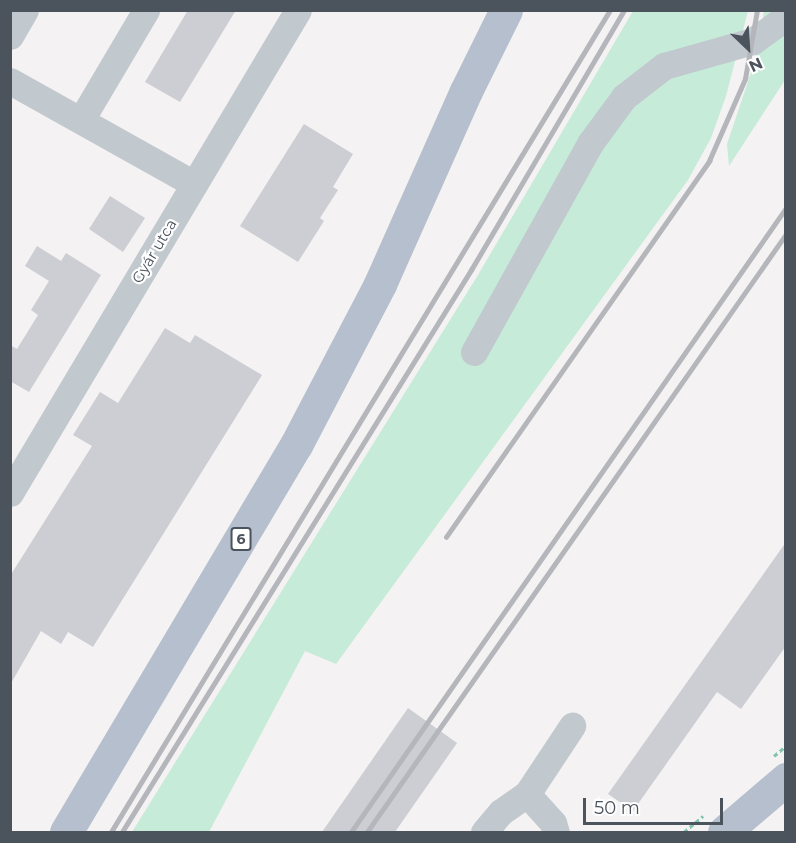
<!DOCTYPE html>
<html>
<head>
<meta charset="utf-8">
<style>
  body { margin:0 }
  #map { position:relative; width:796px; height:843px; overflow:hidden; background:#f4f2f2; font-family:Montserrat,sans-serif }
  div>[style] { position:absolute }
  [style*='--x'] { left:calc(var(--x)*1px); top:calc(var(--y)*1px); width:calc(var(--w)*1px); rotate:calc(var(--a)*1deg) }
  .green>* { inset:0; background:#c6ebd8 }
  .building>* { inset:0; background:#ccced3 }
  .path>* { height:3px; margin-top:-1.5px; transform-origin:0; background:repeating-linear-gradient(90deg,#81c6ab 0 4.5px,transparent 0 7.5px) }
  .minor>* { height:27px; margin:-13.5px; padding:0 13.5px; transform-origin:13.5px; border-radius:13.5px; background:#c1c8ce }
  .major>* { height:33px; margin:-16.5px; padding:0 16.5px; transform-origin:16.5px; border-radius:16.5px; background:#b5bfcd }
  .rail>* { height:4.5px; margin:-2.25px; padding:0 2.25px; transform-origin:2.25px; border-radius:2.25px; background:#b4b6bb }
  span { translate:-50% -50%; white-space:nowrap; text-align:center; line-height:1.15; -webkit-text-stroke:4.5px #fff; paint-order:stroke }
  .shield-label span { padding:2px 4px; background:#fff; border:2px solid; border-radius:4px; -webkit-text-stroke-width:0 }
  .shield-label { font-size:14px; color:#4b535d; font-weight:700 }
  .street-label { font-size:15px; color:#4b535d }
  .frame { position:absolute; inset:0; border:12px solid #4b535d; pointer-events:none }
  .north { position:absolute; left:718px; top:18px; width:60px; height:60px; -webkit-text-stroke:4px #fff; paint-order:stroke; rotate:155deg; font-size:16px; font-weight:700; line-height:24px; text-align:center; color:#4b535d }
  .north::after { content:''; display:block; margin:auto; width:21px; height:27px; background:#4b535d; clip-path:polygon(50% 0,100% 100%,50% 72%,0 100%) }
  .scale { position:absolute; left:583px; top:798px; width:140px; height:27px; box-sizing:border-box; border:3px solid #4b535d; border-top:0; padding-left:8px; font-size:18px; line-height:21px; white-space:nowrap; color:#4b535d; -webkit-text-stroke:4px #fff; paint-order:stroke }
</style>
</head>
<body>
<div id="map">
  <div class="green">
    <div style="clip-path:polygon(633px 11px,748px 11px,726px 96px,711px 138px,688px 180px,336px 664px,305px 651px,209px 832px,132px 832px,478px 275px)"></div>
    <div style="clip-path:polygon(764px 11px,785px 11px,785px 80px,729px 166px,727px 144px,756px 58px)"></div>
  </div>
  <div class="building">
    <div style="clip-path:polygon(188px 10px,236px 10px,180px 102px,145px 82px)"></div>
    <div style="clip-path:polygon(304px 124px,353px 154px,333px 187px,338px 190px,320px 218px,324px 221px,298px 262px,240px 226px)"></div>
    <div style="clip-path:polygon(110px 196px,145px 218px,123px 252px,89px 229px)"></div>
    <div style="clip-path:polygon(37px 246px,61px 261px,66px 253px,101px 275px,29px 392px,10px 381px,10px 345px,17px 349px,38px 315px,31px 310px,49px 281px,25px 266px)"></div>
    <div style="clip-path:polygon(165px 328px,190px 343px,195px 335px,262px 375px,93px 647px,68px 632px,61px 644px,41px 631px,10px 685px,10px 576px,92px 446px,73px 435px,100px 392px,118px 403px)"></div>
    <div style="clip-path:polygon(786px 542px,786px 646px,741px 709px,717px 692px,633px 811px,608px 794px)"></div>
    <div style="clip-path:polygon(408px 708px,457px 743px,395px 832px,322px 832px)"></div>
  </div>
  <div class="path">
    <div style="--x:774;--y:756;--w:16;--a:-40"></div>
    <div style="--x:684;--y:832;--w:25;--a:-40"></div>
  </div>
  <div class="minor">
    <div style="--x:10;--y:36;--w:30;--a:-60"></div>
    <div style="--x:10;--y:81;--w:211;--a:29.2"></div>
    <div style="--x:81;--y:120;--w:128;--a:-59.4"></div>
    <div style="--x:474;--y:352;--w:240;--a:-60.9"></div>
    <div style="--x:591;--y:142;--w:56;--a:-53.7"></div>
    <div style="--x:624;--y:97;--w:51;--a:-37.8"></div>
    <div style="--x:664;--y:66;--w:92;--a:-15.7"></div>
    <div style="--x:753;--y:41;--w:41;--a:-36"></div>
    <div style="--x:10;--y:493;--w:562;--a:-59.19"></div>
    <div style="--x:527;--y:794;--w:82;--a:-56.5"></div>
    <div style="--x:484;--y:832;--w:26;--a:-50"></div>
    <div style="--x:501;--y:812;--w:32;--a:-35"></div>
    <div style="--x:527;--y:794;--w:39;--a:48"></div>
    <div style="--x:553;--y:823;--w:9;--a:72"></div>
  </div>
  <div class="major">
    <div style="--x:66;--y:832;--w:450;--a:-59.3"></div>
    <div style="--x:296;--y:445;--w:182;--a:-62.4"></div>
    <div style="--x:380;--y:284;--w:211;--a:-66"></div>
    <div style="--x:466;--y:91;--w:90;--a:-63.7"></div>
    <div style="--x:724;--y:832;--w:82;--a:-40.5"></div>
  </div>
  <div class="rail">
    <div style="--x:446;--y:537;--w:459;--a:-55"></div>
    <div style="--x:709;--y:161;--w:90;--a:-66.3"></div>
    <div style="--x:745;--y:79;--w:70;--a:-80.1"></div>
    <div style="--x:111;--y:832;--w:962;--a:-58.74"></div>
    <div style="--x:122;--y:832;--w:662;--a:-58.16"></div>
    <div style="--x:471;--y:270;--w:302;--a:-59.5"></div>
    <div style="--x:351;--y:832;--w:761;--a:-55.12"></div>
    <div style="--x:367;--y:832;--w:730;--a:-54.98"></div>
  </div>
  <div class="shield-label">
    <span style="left:241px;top:539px">6</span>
  </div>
  <div class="street-label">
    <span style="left:154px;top:251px;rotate:-59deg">Gyár utca</span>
  </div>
  <div class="frame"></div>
  <div class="north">N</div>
  <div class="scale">50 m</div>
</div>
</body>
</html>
